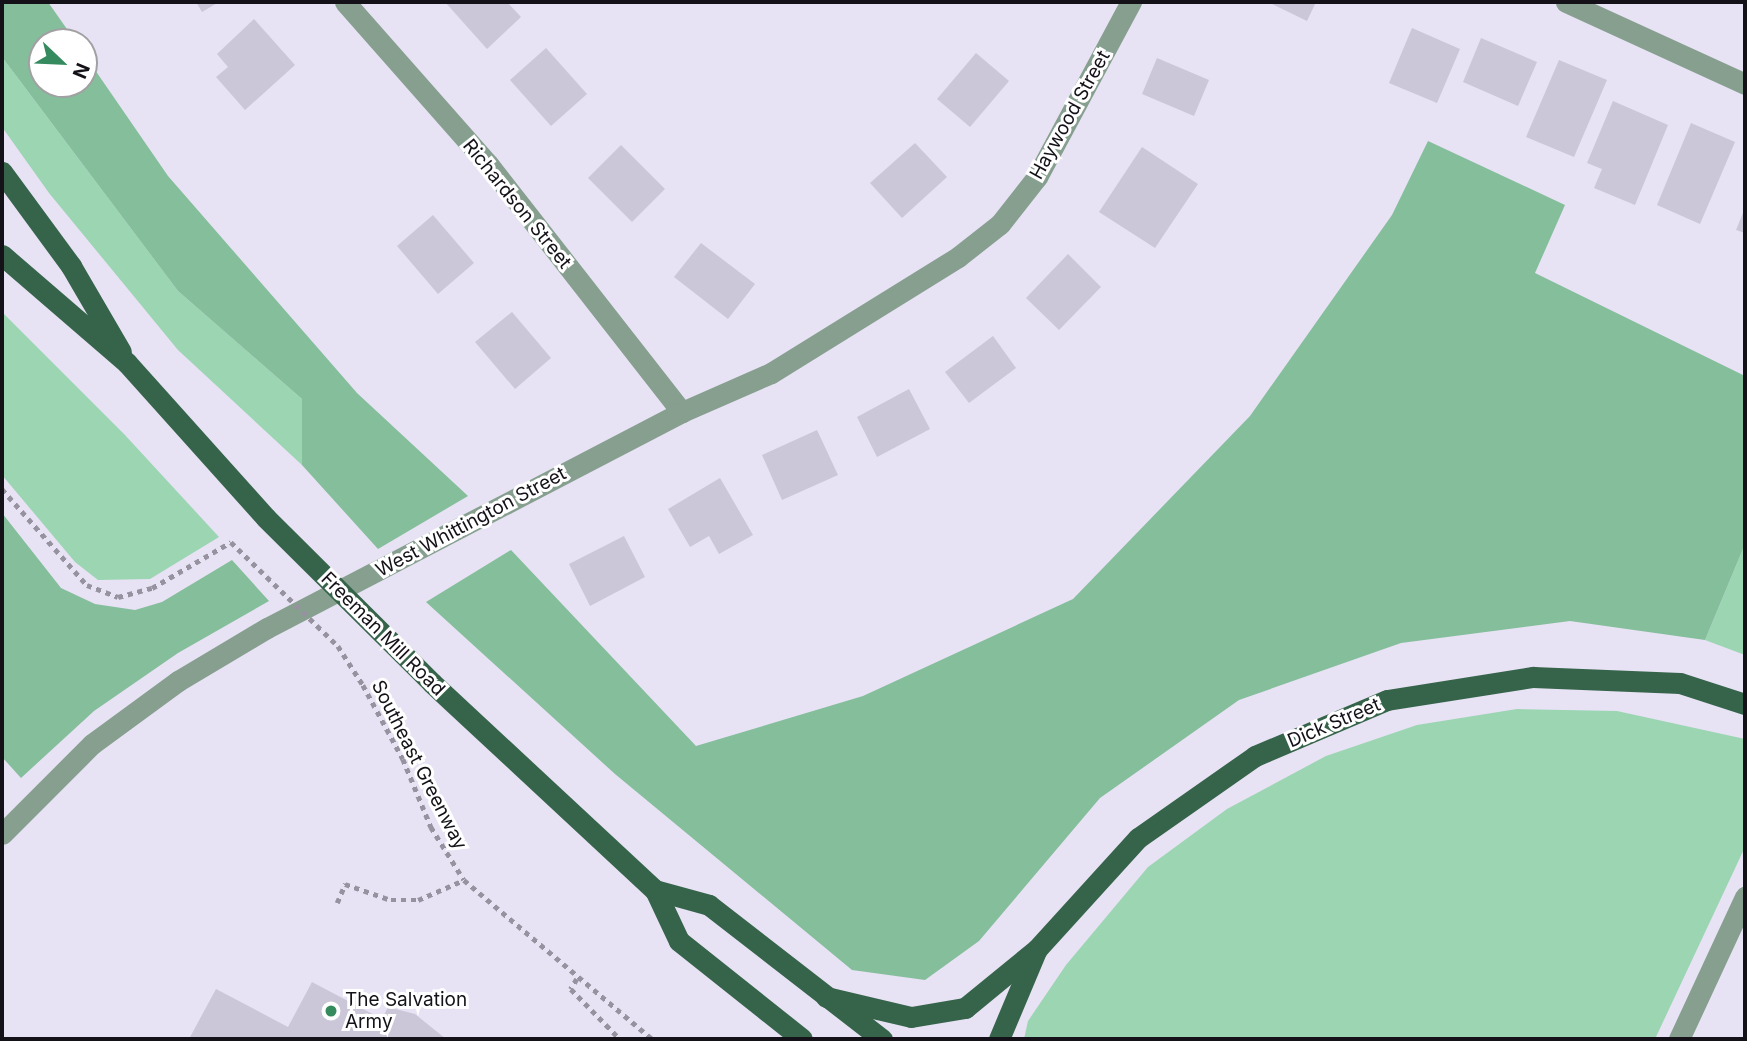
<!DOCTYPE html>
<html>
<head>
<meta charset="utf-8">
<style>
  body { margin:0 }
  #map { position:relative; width:1747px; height:1041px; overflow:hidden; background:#e7e2f4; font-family:Inter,sans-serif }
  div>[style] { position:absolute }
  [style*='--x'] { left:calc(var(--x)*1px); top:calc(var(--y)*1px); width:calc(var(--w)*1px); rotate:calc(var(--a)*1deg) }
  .green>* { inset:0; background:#9bd5b2 }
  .forest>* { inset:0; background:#84be9b }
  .building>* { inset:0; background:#cbc7d8 }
  .path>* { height:4.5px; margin-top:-2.25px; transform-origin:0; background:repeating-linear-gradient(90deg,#96929f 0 5px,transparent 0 10px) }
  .minor>* { height:21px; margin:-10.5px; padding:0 10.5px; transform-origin:10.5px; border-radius:10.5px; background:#869f8f }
  .major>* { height:21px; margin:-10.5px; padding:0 10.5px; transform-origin:10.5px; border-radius:10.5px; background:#36644a }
  .path-bridge>* { height:4.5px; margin-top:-2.25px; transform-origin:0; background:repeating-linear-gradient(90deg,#96929f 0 5px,transparent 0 10px) }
  .major-bridge>* { height:21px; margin:-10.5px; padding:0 10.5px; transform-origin:10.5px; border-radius:10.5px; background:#36644a }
  .dots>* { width:19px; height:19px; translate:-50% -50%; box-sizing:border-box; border:4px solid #fff; border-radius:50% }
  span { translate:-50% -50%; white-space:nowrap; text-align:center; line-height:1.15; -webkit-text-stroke:6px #fff; paint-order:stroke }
  .street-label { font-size:19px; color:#141218 }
  .poi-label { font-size:19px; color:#141218 }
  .left { translate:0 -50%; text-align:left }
  .frame { position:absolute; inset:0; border:4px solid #141218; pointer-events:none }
  .north { position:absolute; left:28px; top:28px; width:70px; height:70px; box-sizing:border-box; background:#fff; border:2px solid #a1a0a3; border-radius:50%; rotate:113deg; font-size:19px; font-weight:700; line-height:28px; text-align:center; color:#141218 }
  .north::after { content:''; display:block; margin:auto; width:24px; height:32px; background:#358b5e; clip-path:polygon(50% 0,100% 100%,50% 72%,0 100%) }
</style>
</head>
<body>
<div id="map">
  <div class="green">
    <div style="clip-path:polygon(2px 57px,178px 291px,302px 399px,302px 465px,178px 350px,49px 193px,2px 127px)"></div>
    <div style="clip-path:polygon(2px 312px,124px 434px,219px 537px,150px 579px,98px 580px,75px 562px,2px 475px)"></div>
    <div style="clip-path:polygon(1745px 544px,1745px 655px,1705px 640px)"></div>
    <div style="clip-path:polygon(1517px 709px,1617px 711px,1745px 739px,1745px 847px,1655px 1039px,1024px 1039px,1028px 1021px,1066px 965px,1148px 867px,1227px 809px,1326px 756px,1417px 725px)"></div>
  </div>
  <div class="forest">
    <div style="clip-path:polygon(2px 2px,48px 2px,76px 42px,42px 42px,42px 84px,84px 84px,84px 54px,168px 176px,357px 393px,468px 496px,378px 549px,302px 465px,302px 399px,178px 291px,2px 57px)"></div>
    <div style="clip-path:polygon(1428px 141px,1565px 205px,1535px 273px,1745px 376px,1745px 544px,1705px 640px,1570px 621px,1401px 643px,1239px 700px,1100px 798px,979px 941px,925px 980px,852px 970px,615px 774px,426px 602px,511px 550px,696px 746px,863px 696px,1073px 599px,1250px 416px,1392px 215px)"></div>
    <div style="clip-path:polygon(2px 513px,61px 588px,95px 604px,135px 610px,162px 602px,232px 560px,269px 601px,178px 653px,94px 711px,21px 778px,2px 757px)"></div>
  </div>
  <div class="building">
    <div style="clip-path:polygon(196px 2px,219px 2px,202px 12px)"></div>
    <div style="clip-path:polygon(445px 2px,507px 2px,521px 17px,487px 49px)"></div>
    <div style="clip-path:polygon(1268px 2px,1316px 2px,1307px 21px)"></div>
    <div style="clip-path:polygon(254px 19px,295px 65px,245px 110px,216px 77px,228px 67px,217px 54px)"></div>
    <div style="clip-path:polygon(1412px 28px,1460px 49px,1437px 103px,1389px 83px)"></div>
    <div style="clip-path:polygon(1481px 38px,1537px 62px,1518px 106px,1463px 82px)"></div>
    <div style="clip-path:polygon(546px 48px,587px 94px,551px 126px,510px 80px)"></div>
    <div style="clip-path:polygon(976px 53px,1009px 81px,970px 127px,937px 99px)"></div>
    <div style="clip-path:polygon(1157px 58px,1209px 80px,1194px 116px,1142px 94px)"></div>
    <div style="clip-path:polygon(1559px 60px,1607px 80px,1574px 157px,1526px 137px)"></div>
    <div style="clip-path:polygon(1613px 101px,1668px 125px,1635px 205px,1594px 188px,1602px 169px,1587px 163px)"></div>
    <div style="clip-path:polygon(1691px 123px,1735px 142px,1700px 224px,1657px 205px)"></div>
    <div style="clip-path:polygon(915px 143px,947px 177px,902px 218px,870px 183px)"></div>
    <div style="clip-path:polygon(621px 145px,665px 189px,632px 222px,588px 178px)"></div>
    <div style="clip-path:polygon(1142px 147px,1198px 184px,1155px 248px,1099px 212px)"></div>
    <div style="clip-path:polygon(1745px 208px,1745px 233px,1736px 230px)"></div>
    <div style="clip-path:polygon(433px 215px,474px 263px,438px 294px,397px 246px)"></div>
    <div style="clip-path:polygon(701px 243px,755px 284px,728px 319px,674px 277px)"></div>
    <div style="clip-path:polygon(1068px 254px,1101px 287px,1059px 330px,1026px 298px)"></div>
    <div style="clip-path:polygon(512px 312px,551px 358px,515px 389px,475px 342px)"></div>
    <div style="clip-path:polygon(993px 336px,1016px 368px,969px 403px,945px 372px)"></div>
    <div style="clip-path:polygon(909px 389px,930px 429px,877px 457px,857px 417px)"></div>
    <div style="clip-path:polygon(817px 430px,838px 475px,782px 500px,762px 455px)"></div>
    <div style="clip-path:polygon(720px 478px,753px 535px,719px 554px,709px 536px,690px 547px,668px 509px)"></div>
    <div style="clip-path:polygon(624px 536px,645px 577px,590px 606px,569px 564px)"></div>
    <div style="clip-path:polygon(312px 982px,382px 1019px,388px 1007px,415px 1014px,446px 1039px,189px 1039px,216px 989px,288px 1027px)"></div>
  </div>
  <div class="path">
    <div style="--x:2;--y:489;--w:128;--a:48.5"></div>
    <div style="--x:87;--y:585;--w:33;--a:21"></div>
    <div style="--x:118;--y:597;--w:35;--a:-15"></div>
    <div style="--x:152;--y:588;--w:91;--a:-30.2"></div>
    <div style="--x:363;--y:685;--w:84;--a:61.6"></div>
    <div style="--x:403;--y:759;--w:74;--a:67.6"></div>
    <div style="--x:431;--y:827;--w:62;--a:58.1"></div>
    <div style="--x:464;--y:880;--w:246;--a:40.2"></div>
    <div style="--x:337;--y:903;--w:21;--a:-67"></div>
    <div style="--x:345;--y:884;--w:49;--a:19.2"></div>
    <div style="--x:391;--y:900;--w:27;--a:0"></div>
    <div style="--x:418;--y:900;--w:50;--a:-23.5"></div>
    <div style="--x:577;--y:979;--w:12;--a:121"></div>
    <div style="--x:571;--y:989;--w:70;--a:45.6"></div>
  </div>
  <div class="minor">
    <div style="--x:345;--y:2;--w:216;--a:48.6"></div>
    <div style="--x:488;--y:164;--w:315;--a:52"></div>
    <div style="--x:1566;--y:2;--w:197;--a:24.6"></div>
    <div style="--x:2;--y:834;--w:127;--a:-45"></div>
    <div style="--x:92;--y:744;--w:107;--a:-36.2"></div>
    <div style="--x:178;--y:681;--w:104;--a:-30.8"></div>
    <div style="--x:267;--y:628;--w:468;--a:-27.5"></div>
    <div style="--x:682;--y:412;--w:97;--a:-23.7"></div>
    <div style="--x:771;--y:373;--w:220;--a:-31.8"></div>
    <div style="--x:958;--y:257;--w:53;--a:-38.2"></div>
    <div style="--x:1000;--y:224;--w:60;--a:-51.8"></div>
    <div style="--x:1037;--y:177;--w:199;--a:-61.8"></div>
    <div style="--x:1679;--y:1039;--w:157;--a:-65.1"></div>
  </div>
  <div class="major">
    <div style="--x:2;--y:172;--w:117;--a:53.7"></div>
    <div style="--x:71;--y:266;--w:99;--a:59.8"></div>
    <div style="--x:2;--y:255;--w:165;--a:40.8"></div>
    <div style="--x:127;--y:363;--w:208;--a:48.1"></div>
    <div style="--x:432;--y:683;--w:304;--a:42.9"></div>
    <div style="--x:655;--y:890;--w:56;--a:64.8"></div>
    <div style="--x:679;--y:941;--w:157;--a:38.5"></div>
    <div style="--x:655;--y:890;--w:56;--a:15.5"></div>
    <div style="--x:709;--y:905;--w:219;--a:37.8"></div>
    <div style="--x:826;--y:997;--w:87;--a:13.2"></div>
    <div style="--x:911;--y:1017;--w:55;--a:-9.5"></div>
    <div style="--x:965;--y:1008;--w:93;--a:-39.3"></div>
    <div style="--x:1037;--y:949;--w:150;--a:-47.7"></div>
    <div style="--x:1138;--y:838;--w:143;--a:-35"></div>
    <div style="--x:1255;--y:756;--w:143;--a:-23"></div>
    <div style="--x:1387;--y:700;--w:148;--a:-9"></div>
    <div style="--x:1533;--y:677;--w:147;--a:2.3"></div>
    <div style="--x:1680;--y:683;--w:68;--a:17.9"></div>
    <div style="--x:999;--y:1039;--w:95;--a:-67.2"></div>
  </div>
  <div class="path-bridge">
    <div style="--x:231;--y:542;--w:149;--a:44.2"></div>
    <div style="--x:338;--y:646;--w:46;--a:57.3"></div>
  </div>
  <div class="major-bridge">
    <div style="--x:266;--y:518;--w:234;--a:44.8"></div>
  </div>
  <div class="dots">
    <div style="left:331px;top:1011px;background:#358b5e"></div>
  </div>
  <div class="street-label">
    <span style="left:1070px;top:115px;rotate:-61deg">Haywood Street</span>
    <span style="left:517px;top:204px;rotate:51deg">Richardson Street</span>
    <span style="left:471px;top:522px;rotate:-28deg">West Whittington Street</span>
    <span style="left:383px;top:634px;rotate:45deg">Freeman Mill Road</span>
    <span style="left:1334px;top:723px;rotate:-23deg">Dick Street</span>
    <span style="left:419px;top:765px;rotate:63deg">Southeast Greenway</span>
  </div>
  <div class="poi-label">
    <span class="left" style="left:345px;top:1011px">The Salvation<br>Army</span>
  </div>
  <div class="frame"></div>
  <div class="north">N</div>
</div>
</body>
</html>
